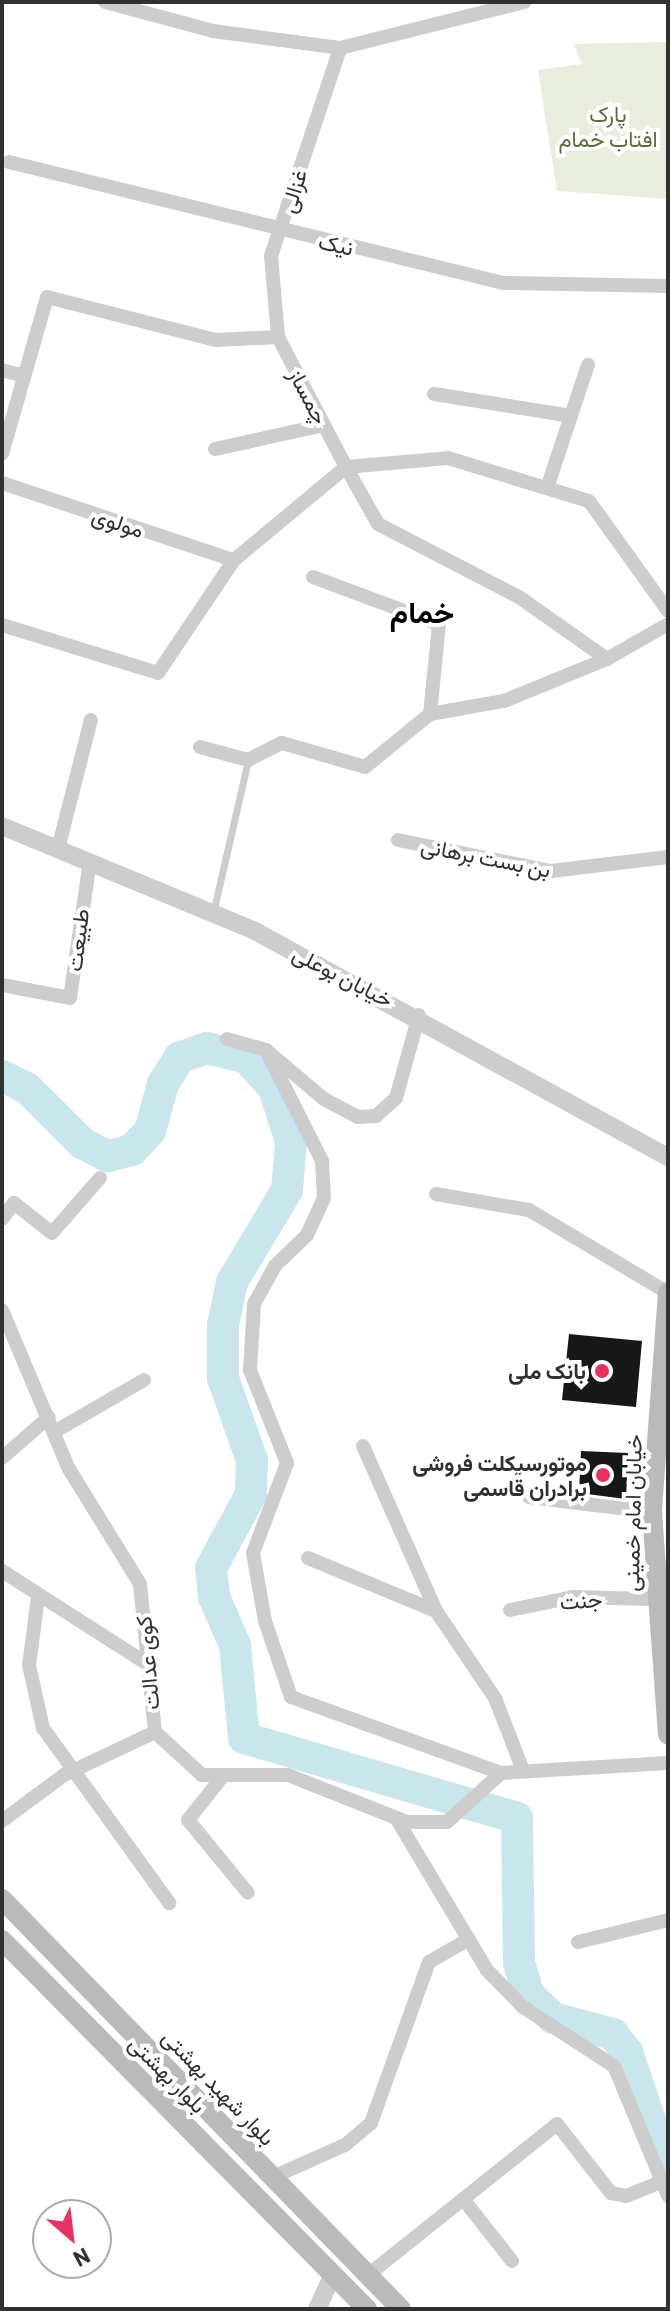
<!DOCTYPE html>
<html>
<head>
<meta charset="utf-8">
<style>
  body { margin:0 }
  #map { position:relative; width:670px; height:2311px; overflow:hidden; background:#fff; font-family:Barlow,Vazirmatn,sans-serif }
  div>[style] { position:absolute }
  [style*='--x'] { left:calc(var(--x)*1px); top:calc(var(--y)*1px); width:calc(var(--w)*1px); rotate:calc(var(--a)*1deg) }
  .green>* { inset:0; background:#e9edde }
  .river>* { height:32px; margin:-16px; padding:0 16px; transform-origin:16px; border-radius:16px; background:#cae6ed }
  .building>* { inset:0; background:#171717 }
  .service>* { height:7px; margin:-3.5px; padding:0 3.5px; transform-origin:3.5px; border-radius:3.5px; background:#cdcdcd }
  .minor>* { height:14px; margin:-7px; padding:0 7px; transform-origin:7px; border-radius:7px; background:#cdcdcd }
  .tertiary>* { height:18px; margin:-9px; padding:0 9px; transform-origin:9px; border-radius:9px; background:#cdcdcd }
  .secondary>* { height:20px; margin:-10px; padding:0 10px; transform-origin:10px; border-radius:10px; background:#bababa }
  .dots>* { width:22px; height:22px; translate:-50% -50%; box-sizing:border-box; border:4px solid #fff; border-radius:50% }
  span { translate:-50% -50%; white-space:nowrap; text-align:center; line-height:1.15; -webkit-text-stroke:8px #fff; paint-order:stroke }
  .park-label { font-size:22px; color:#5c6c3c }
  .street-label { font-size:22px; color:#303030 }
  .poi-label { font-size:22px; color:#303030; font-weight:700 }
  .right { translate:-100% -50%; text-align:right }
  .district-label { font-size:30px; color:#000; font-weight:700 }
  .frame { position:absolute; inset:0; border:4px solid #303030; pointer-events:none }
  .north { position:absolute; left:32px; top:2199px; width:80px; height:80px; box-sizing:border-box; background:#fff; border:2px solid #acacac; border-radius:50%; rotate:152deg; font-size:22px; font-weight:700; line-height:32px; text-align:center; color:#303030 }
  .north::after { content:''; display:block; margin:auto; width:28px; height:36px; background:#e73262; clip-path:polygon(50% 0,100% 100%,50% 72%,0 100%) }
</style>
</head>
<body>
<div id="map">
  <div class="green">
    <div style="clip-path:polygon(668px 42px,668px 199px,557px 191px,538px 70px,582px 64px,574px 44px)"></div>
  </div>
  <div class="river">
    <div style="--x:2;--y:1076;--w:28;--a:26"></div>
    <div style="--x:27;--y:1088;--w:78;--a:45"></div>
    <div style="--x:82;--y:1143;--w:29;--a:27"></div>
    <div style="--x:108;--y:1156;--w:25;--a:-14"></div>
    <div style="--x:132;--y:1150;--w:26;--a:-47"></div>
    <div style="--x:150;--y:1131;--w:49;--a:-74.5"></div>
    <div style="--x:163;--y:1084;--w:31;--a:-58"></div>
    <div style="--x:179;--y:1058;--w:30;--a:-20"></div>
    <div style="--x:207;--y:1048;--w:41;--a:14"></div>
    <div style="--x:247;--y:1058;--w:40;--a:48"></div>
    <div style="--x:274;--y:1088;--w:57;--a:72.5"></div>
    <div style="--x:291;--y:1142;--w:48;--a:94.8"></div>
    <div style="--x:287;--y:1190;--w:107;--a:120.9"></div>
    <div style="--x:232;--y:1282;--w:44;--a:101.8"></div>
    <div style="--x:223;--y:1325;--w:53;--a:90"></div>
    <div style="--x:223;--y:1378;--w:88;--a:70.7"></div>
    <div style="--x:252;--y:1461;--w:33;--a:92"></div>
    <div style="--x:251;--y:1494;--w:84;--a:118.4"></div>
    <div style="--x:211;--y:1568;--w:29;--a:84"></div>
    <div style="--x:214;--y:1597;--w:52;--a:66.4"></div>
    <div style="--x:235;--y:1645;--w:93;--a:84.5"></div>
    <div style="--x:244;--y:1738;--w:284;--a:16.3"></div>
    <div style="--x:517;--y:1818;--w:145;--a:89.2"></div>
    <div style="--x:519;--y:1963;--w:34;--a:73"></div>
    <div style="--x:529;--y:1995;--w:33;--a:44"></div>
    <div style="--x:553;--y:2018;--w:62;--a:14.9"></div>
    <div style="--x:613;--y:2034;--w:23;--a:52"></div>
    <div style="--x:627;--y:2052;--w:128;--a:71.3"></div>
  </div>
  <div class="building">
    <div style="clip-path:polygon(569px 1334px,642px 1341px,636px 1407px,562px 1400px)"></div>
    <div style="clip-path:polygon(581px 1451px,628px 1453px,626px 1499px,579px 1493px)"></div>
  </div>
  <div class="service">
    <div style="--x:213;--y:913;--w:157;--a:-77.1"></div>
  </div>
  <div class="minor">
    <div style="--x:105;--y:2;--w:112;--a:15"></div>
    <div style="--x:213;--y:31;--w:128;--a:7.6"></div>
    <div style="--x:340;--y:48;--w:190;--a:-14"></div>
    <div style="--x:9;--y:162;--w:509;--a:13.76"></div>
    <div style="--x:503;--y:283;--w:165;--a:1"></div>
    <div style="--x:278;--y:337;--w:81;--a:-94.9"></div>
    <div style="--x:271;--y:256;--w:219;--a:-71.6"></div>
    <div style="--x:2;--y:370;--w:23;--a:15"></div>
    <div style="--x:434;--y:394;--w:139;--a:9.1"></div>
    <div style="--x:215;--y:449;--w:112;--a:-12.4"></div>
    <div style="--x:2;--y:454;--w:163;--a:-74"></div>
    <div style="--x:47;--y:297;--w:174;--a:14.3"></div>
    <div style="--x:216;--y:340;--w:62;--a:-2.8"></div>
    <div style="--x:278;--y:337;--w:147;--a:62.4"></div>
    <div style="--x:346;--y:467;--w:102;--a:-5"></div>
    <div style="--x:448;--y:458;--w:147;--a:17"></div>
    <div style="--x:589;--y:501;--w:135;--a:54.3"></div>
    <div style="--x:2;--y:483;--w:244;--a:18.4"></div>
    <div style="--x:547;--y:488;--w:130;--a:-71.6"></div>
    <div style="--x:313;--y:577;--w:134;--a:20.5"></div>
    <div style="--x:439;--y:624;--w:90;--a:95.7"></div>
    <div style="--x:2;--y:625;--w:163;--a:17.1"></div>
    <div style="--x:158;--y:673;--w:136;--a:-56.1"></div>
    <div style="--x:234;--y:560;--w:146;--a:-39.7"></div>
    <div style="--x:346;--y:467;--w:65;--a:60.7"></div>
    <div style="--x:378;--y:524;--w:159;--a:27.4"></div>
    <div style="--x:519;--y:597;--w:108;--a:35.2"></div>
    <div style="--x:200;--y:747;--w:50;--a:15.2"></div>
    <div style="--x:248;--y:760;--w:38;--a:-27"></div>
    <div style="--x:282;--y:743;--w:86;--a:16.1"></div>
    <div style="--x:365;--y:767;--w:84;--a:-39.2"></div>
    <div style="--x:430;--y:714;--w:75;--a:-10"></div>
    <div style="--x:504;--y:701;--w:111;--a:-22.2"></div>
    <div style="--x:607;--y:659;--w:70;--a:-29.8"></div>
    <div style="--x:398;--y:840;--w:156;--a:11.5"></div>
    <div style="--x:551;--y:871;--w:118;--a:-6.8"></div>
    <div style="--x:58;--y:849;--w:133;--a:-75.7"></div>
    <div style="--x:2;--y:985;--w:69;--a:10.8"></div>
    <div style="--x:70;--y:998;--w:138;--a:-81.7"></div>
    <div style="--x:227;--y:1039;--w:41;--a:15.8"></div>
    <div style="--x:266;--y:1050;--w:76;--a:40.2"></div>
    <div style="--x:324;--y:1099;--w:38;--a:28"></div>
    <div style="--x:358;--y:1117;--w:18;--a:-3"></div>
    <div style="--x:376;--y:1116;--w:27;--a:-42"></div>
    <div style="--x:396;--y:1098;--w:86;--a:-74.5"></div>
    <div style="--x:266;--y:1050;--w:124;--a:63.2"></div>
    <div style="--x:322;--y:1161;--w:37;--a:87"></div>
    <div style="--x:324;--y:1198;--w:41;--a:114.7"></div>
    <div style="--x:307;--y:1235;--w:45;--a:135.9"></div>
    <div style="--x:275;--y:1266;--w:43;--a:118.9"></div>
    <div style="--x:254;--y:1304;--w:66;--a:93.5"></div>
    <div style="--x:250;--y:1370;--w:100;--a:68.3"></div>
    <div style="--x:287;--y:1463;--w:96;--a:110.7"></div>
    <div style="--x:253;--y:1553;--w:69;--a:80"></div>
    <div style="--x:265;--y:1621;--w:80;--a:71.1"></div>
    <div style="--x:291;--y:1697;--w:223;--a:19.9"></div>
    <div style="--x:436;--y:1194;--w:94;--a:9.8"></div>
    <div style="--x:529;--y:1210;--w:162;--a:30.8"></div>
    <div style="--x:2;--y:1219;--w:20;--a:-53"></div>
    <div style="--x:14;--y:1203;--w:48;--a:38.3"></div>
    <div style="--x:52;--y:1233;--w:73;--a:-48.9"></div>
    <div style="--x:2;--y:1310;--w:173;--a:67.2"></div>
    <div style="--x:69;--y:1469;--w:135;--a:58.3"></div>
    <div style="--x:140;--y:1584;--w:149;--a:84.2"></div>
    <div style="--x:155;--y:1732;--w:64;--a:42.5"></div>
    <div style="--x:202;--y:1775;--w:86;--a:0"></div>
    <div style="--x:288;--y:1775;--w:128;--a:21.6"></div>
    <div style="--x:407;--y:1822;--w:40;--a:0"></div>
    <div style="--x:447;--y:1822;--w:73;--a:-42.2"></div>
    <div style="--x:54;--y:1432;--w:104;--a:-30"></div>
    <div style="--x:363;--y:1446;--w:180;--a:66.1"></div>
    <div style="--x:436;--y:1611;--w:105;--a:55.9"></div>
    <div style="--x:495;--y:1698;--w:75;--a:68.9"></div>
    <div style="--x:2;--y:1458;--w:62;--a:-41.1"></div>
    <div style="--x:529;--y:1497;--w:124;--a:7"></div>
    <div style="--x:308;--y:1558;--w:139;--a:22.5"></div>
    <div style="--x:2;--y:1571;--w:171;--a:32.6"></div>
    <div style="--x:38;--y:1597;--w:69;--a:97.5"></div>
    <div style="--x:29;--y:1665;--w:65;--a:77.5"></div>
    <div style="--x:43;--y:1728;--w:216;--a:54.2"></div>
    <div style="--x:510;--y:1610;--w:64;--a:-11.7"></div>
    <div style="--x:573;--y:1597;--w:80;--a:1.4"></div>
    <div style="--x:501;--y:1773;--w:167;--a:-3.4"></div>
    <div style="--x:223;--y:1776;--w:56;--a:128.5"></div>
    <div style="--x:188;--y:1820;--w:94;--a:50.6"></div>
    <div style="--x:396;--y:1818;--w:177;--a:59.1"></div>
    <div style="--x:487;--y:1970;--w:52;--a:45.8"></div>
    <div style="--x:523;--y:2007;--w:108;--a:33"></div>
    <div style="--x:614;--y:2066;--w:141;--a:67.4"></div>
    <div style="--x:2;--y:1821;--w:77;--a:-36.6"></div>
    <div style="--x:64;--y:1775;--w:101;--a:-25.3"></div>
    <div style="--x:578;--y:1942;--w:93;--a:-13.7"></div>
    <div style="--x:273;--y:2177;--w:79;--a:-24"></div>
    <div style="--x:345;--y:2145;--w:34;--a:-40"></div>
    <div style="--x:371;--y:2123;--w:171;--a:-70.2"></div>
    <div style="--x:429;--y:1962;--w:46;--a:-29.9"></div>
    <div style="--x:463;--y:2199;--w:79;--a:51.7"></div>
    <div style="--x:368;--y:2275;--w:242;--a:-38.6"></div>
    <div style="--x:557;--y:2124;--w:88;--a:52"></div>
    <div style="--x:611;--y:2193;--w:15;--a:11"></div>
    <div style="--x:626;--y:2196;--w:37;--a:-22"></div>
  </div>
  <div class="tertiary">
    <div style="--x:2;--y:826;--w:272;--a:22.5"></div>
    <div style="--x:253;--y:930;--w:473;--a:28.7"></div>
    <div style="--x:317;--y:2309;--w:38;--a:-65"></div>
  </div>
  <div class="secondary">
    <div style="--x:668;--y:1292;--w:221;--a:94.2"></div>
    <div style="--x:652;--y:1512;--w:223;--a:85.9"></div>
    <div style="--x:2;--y:1899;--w:572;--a:45.78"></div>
    <div style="--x:2;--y:1940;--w:519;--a:45.31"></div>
  </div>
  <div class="dots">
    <div style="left:602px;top:1371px;background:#e73262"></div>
    <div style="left:603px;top:1475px;background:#e73262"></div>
  </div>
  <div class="park-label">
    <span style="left:608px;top:126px">پارک<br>افتاب خمام</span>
  </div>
  <div class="street-label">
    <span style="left:293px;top:191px;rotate:-73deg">غزالی</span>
    <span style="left:336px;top:244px;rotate:12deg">نیک</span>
    <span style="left:309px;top:396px;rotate:62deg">چمساز</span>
    <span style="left:118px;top:522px;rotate:18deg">مولوی</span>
    <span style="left:486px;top:857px;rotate:11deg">بن بست برهانی</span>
    <span style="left:77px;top:940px;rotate:-83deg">طبيعت</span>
    <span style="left:343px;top:976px;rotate:27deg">خیابان بوعلی</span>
    <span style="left:632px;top:1513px;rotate:-89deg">خیابان امام خمینی</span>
    <span style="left:581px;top:1600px;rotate:-4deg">جنت</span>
    <span style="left:147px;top:1663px;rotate:-95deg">کوی عدالت</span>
    <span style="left:168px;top:2074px;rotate:45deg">بلوار بهشتی</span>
    <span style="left:219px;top:2087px;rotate:46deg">بلوار شهید بهشتی</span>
  </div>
  <div class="poi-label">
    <span class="right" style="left:586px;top:1371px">بانک ملی</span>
    <span class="right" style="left:587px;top:1475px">موتورسیکلت فروشی<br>برادران قاسمی</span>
  </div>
  <div class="district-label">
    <span style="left:422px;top:611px">خمام</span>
  </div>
  <div class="frame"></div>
  <div class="north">N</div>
</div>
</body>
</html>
